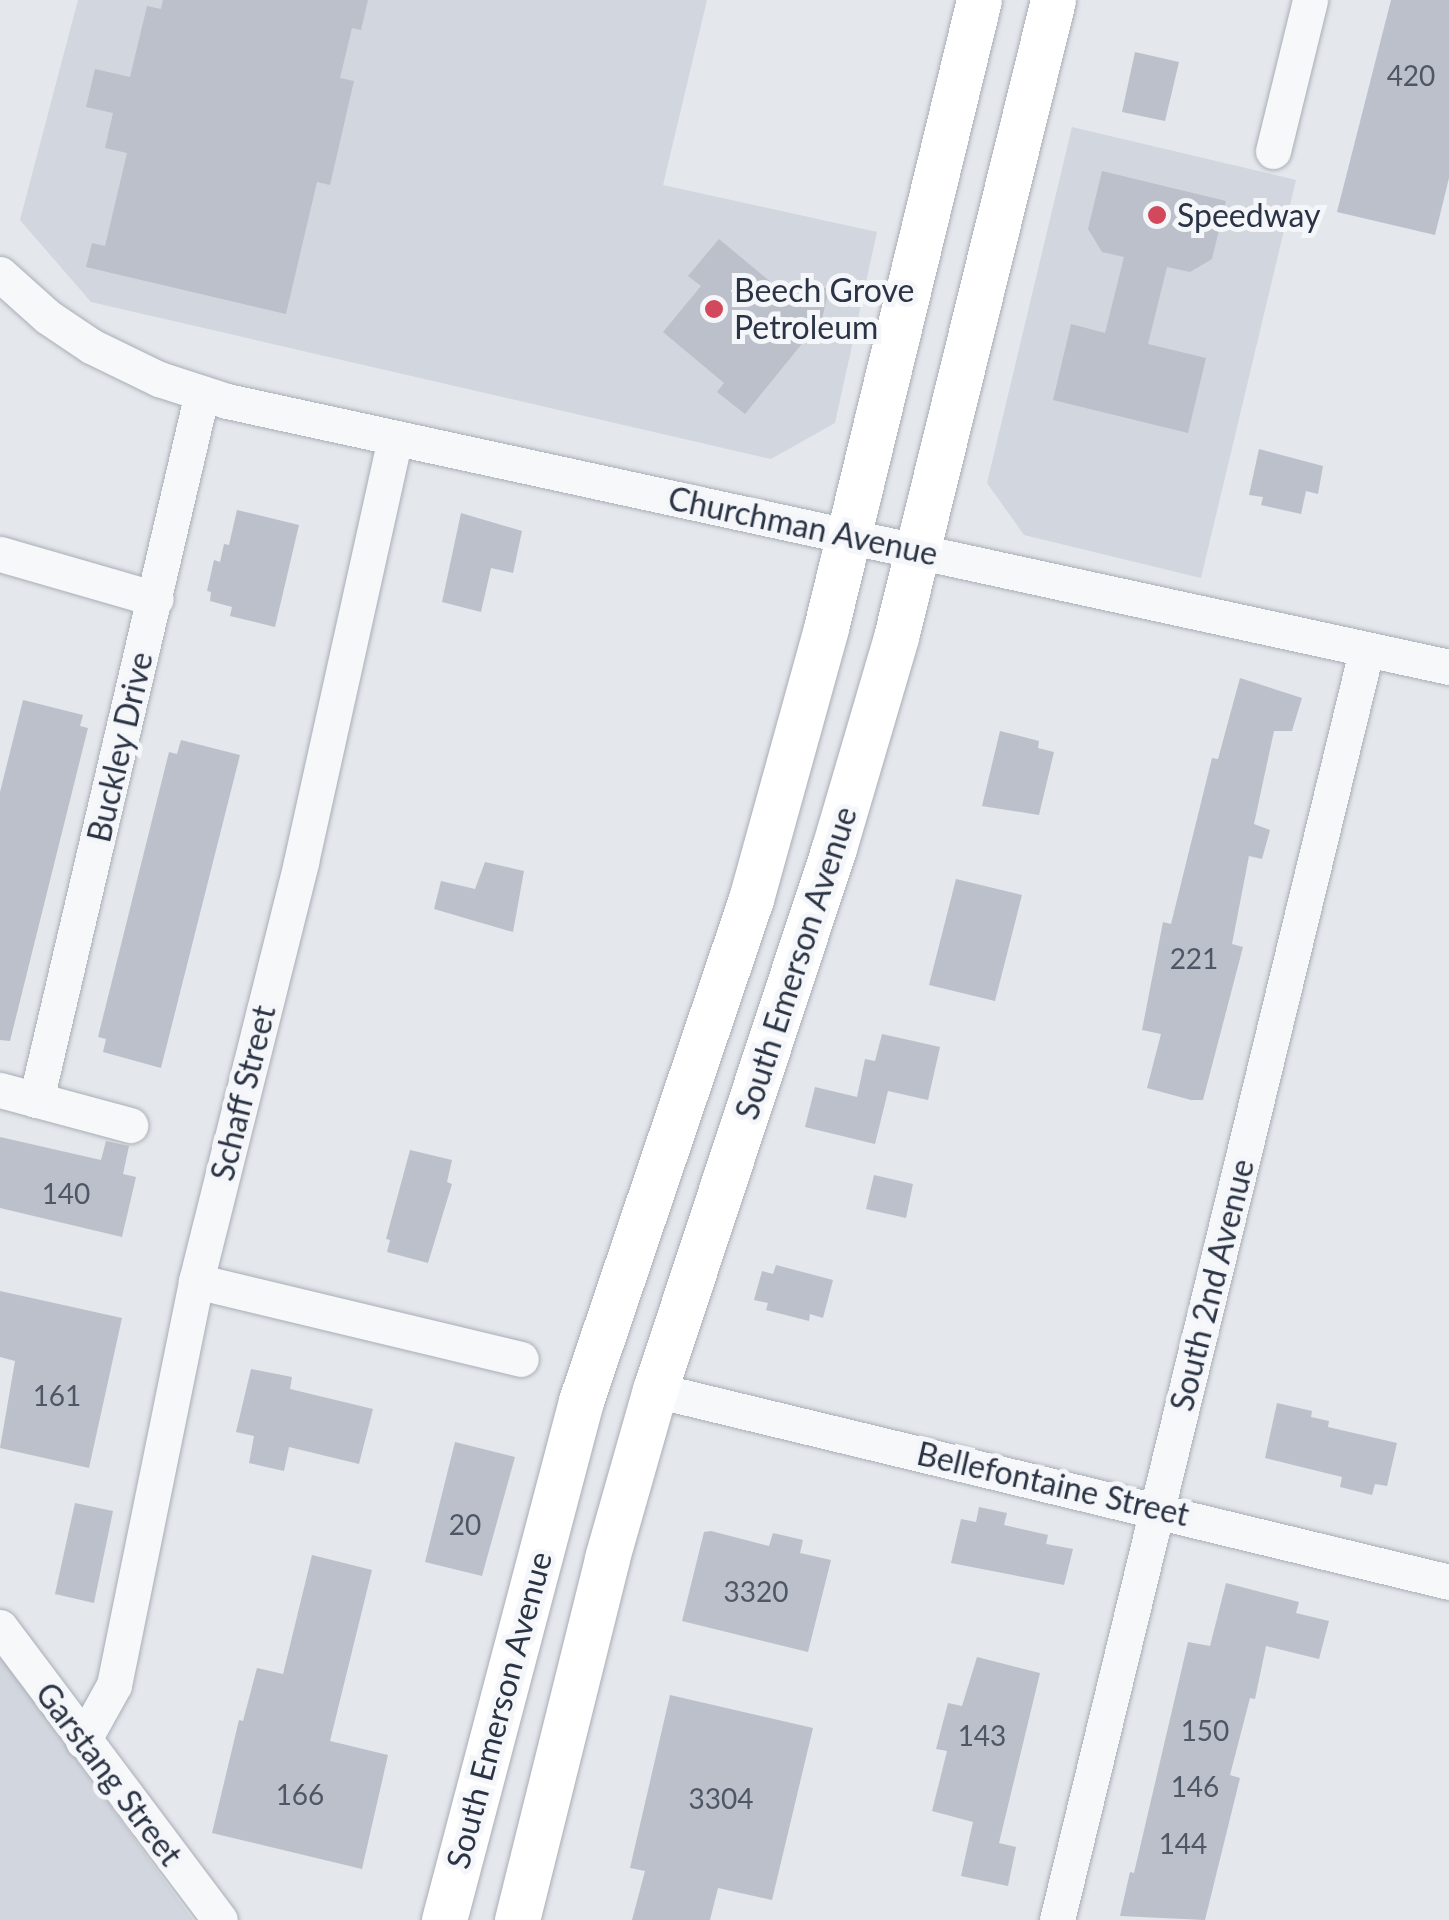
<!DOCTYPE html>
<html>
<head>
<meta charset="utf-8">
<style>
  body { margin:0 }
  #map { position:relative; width:1449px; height:1920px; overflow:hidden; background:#e4e7ec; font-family:Lato,sans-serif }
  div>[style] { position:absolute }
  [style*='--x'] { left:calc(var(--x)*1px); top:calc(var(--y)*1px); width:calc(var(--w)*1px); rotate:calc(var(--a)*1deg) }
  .built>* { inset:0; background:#d2d6de }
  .building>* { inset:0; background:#bbc0ca }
  .roads { filter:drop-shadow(0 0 2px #a9aeb7) drop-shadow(0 0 2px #a9aeb7) }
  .minor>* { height:35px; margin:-17.5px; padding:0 17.5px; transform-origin:17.5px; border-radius:17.5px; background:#f7f8fa }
  .major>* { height:45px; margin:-22.5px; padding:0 22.5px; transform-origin:22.5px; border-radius:22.5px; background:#fff }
  .dots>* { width:28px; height:28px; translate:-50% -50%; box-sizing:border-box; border:5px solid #f4f6f9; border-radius:50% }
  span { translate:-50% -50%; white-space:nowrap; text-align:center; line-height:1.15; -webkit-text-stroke:10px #f4f6f9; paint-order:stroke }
  .number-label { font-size:28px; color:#4f5766 }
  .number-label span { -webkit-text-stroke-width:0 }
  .poi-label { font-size:32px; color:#2b3445 }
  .left { translate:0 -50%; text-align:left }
  .street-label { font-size:32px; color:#2b3445 }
</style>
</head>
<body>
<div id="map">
  <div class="built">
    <div style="clip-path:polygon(78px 0,707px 0,663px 185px,877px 232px,835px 423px,771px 459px,91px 302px,20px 220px)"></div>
    <div style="clip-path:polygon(1072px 127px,1296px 180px,1201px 578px,1024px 535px,987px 483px)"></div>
    <div style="clip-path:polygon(0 1654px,22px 1684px,193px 1920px,0 1920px)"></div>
  </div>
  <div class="building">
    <div style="clip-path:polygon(163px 0,368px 0,361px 30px,352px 28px,340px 78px,354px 81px,330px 185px,317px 182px,286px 314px,86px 267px,92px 243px,105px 246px,127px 153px,105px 148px,113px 113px,86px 107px,95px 69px,130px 77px,147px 6px,161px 9px)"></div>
    <div style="clip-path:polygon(1391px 0,1449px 0,1449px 178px,1435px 235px,1337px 212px)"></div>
    <div style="clip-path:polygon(1135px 52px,1179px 62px,1165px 121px,1122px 112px)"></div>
    <div style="clip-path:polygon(1102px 171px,1226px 201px,1212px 259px,1190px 272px,1167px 267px,1148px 344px,1206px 358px,1188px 433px,1053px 400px,1071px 324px,1105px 333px,1124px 257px,1102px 252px,1088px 229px)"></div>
    <div style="clip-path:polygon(719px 239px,790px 298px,794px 280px,829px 289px,822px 319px,745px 414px,717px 392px,724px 383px,663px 332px,701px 286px,688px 276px)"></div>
    <div style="clip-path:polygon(1259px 449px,1323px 466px,1318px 494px,1306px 491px,1301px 514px,1261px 505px,1263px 497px,1249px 495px)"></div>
    <div style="clip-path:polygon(237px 510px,299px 525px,275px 627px,230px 616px,232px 607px,210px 601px,211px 592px,207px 591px,214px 560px,220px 562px,224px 544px,229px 545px)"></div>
    <div style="clip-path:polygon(461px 513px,522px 531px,513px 573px,491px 568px,481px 612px,442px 602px)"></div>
    <div style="clip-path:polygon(1240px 678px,1302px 698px,1292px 731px,1274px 731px,1254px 824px,1270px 830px,1262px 859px,1249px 856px,1232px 944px,1243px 947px,1203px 1100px,1191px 1100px,1147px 1088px,1161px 1034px,1142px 1030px,1163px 922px,1171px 924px,1212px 758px,1218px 759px)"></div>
    <div style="clip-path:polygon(23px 700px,83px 715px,80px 726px,88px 728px,10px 1041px,0 1040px,0 792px)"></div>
    <div style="clip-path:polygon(1000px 731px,1039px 741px,1038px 748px,1054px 752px,1039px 815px,982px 806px)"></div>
    <div style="clip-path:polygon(181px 740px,240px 755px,161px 1068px,103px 1052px,106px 1039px,98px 1037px,169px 752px,177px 754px)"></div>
    <div style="clip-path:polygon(485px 862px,524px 871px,513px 932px,434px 909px,441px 881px,475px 889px)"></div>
    <div style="clip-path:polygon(956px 879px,1022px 895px,995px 1001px,929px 985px)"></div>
    <div style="clip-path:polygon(882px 1034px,940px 1047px,928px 1100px,888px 1091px,875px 1144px,805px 1127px,815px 1087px,857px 1097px,865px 1059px,875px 1061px)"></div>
    <div style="clip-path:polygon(0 1137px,101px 1160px,106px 1141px,129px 1146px,123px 1174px,136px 1177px,122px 1237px,0 1208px)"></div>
    <div style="clip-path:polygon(410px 1150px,452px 1160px,447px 1182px,452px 1184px,428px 1263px,387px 1252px,390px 1240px,386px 1239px)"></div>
    <div style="clip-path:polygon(874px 1175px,913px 1184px,906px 1218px,866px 1209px)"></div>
    <div style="clip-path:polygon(776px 1265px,833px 1280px,823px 1318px,810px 1314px,809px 1321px,766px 1310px,768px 1303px,754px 1300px,762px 1271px,773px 1274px)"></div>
    <div style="clip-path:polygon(0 1291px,122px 1318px,89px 1468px,0 1448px,15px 1361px,0 1357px)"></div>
    <div style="clip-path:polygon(251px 1369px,292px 1377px,290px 1389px,373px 1409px,359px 1464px,289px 1447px,284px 1471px,249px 1463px,254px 1436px,236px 1432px)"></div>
    <div style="clip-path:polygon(1277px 1403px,1312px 1411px,1311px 1417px,1329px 1421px,1328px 1427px,1397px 1443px,1387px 1486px,1375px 1484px,1372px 1495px,1340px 1487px,1342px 1477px,1265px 1458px)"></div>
    <div style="clip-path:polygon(455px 1442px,515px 1457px,482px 1576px,425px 1562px)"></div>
    <div style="clip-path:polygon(75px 1503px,113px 1511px,94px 1603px,55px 1594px)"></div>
    <div style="clip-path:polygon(979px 1507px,1007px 1513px,1004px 1525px,1048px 1535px,1046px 1544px,1073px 1549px,1064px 1585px,951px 1563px,961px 1519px,976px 1522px)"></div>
    <div style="clip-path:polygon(711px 1531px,769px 1546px,773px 1533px,803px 1540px,800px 1553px,831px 1560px,808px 1652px,682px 1621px,704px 1532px)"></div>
    <div style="clip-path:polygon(312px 1555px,372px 1570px,330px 1741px,388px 1755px,362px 1869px,212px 1833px,239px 1720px,243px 1721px,257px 1668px,283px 1674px)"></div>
    <div style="clip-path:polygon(1226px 1583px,1299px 1602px,1296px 1613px,1329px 1621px,1319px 1659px,1266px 1646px,1255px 1699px,1250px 1698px,1230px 1775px,1240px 1778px,1205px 1920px,1120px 1916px,1130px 1872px,1134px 1873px,1188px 1642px,1210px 1646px)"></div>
    <div style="clip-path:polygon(977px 1657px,1040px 1673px,999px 1843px,1016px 1847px,1008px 1886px,961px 1876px,973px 1822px,932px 1811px,947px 1751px,936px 1749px,948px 1703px,962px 1706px)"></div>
    <div style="clip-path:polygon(670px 1695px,813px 1728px,772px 1900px,718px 1888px,710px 1920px,632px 1920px,645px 1871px,630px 1868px)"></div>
  </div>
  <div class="roads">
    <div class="minor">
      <div style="--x:1273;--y:151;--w:155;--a:-76.2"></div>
      <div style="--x:0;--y:274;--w:64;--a:41.9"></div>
      <div style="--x:48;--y:317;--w:52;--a:34"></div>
      <div style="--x:91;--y:346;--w:76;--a:25.9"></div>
      <div style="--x:159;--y:379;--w:71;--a:17.9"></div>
      <div style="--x:227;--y:401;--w:1251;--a:12.28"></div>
      <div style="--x:0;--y:554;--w:162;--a:16.1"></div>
      <div style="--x:0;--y:1090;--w:135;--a:15.1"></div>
      <div style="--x:36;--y:1100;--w:726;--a:-76.79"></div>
      <div style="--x:196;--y:1281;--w:334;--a:13.5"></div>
      <div style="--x:655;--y:1390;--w:817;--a:13.59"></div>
      <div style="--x:0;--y:1627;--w:366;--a:53.1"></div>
      <div style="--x:83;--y:1741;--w:64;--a:-61"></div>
      <div style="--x:114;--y:1685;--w:412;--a:-78.5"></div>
      <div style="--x:196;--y:1281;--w:432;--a:-75.9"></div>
      <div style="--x:301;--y:862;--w:433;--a:-77.5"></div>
      <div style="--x:1057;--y:1920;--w:1306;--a:-76.31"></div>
    </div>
    <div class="major">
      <div style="--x:444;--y:1920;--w:537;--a:-75.21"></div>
      <div style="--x:581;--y:1401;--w:530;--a:-71.29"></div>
      <div style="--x:751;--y:899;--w:281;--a:-74.5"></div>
      <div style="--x:826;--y:628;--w:646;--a:-76.31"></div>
      <div style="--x:517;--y:1920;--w:373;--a:-76"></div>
      <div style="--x:607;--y:1558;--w:175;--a:-74.1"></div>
      <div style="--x:655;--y:1390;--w:571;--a:-71.72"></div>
      <div style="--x:834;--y:848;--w:220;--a:-73.6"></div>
      <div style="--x:896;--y:637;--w:656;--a:-76.15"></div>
    </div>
  </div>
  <div class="dots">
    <div style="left:1157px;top:215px;background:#d1495b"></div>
    <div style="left:714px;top:309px;background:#d1495b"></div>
  </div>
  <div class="number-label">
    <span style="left:1411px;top:75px">420</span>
    <span style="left:1194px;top:958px">221</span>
    <span style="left:66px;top:1193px">140</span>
    <span style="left:57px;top:1395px">161</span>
    <span style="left:465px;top:1524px">20</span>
    <span style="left:756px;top:1591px">3320</span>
    <span style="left:1205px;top:1730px">150</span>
    <span style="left:982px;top:1735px">143</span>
    <span style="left:1195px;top:1786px">146</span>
    <span style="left:300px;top:1794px">166</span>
    <span style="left:721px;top:1798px">3304</span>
    <span style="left:1183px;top:1843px">144</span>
  </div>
  <div class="poi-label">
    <span class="left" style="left:1177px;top:215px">Speedway</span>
    <span class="left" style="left:734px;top:309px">Beech Grove<br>Petroleum</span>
  </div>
  <div class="street-label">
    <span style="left:803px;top:526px;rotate:12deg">Churchman Avenue</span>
    <span style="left:120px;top:747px;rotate:-77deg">Buckley Drive</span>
    <span style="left:796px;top:963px;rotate:-72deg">South Emerson Avenue</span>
    <span style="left:243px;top:1093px;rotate:-76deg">Schaff Street</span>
    <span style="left:1212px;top:1285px;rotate:-76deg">South 2nd Avenue</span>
    <span style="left:1053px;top:1484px;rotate:13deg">Bellefontaine Street</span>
    <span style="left:499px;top:1710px;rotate:-75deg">South Emerson Avenue</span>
    <span style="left:109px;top:1774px;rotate:53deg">Garstang Street</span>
  </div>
</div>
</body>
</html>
